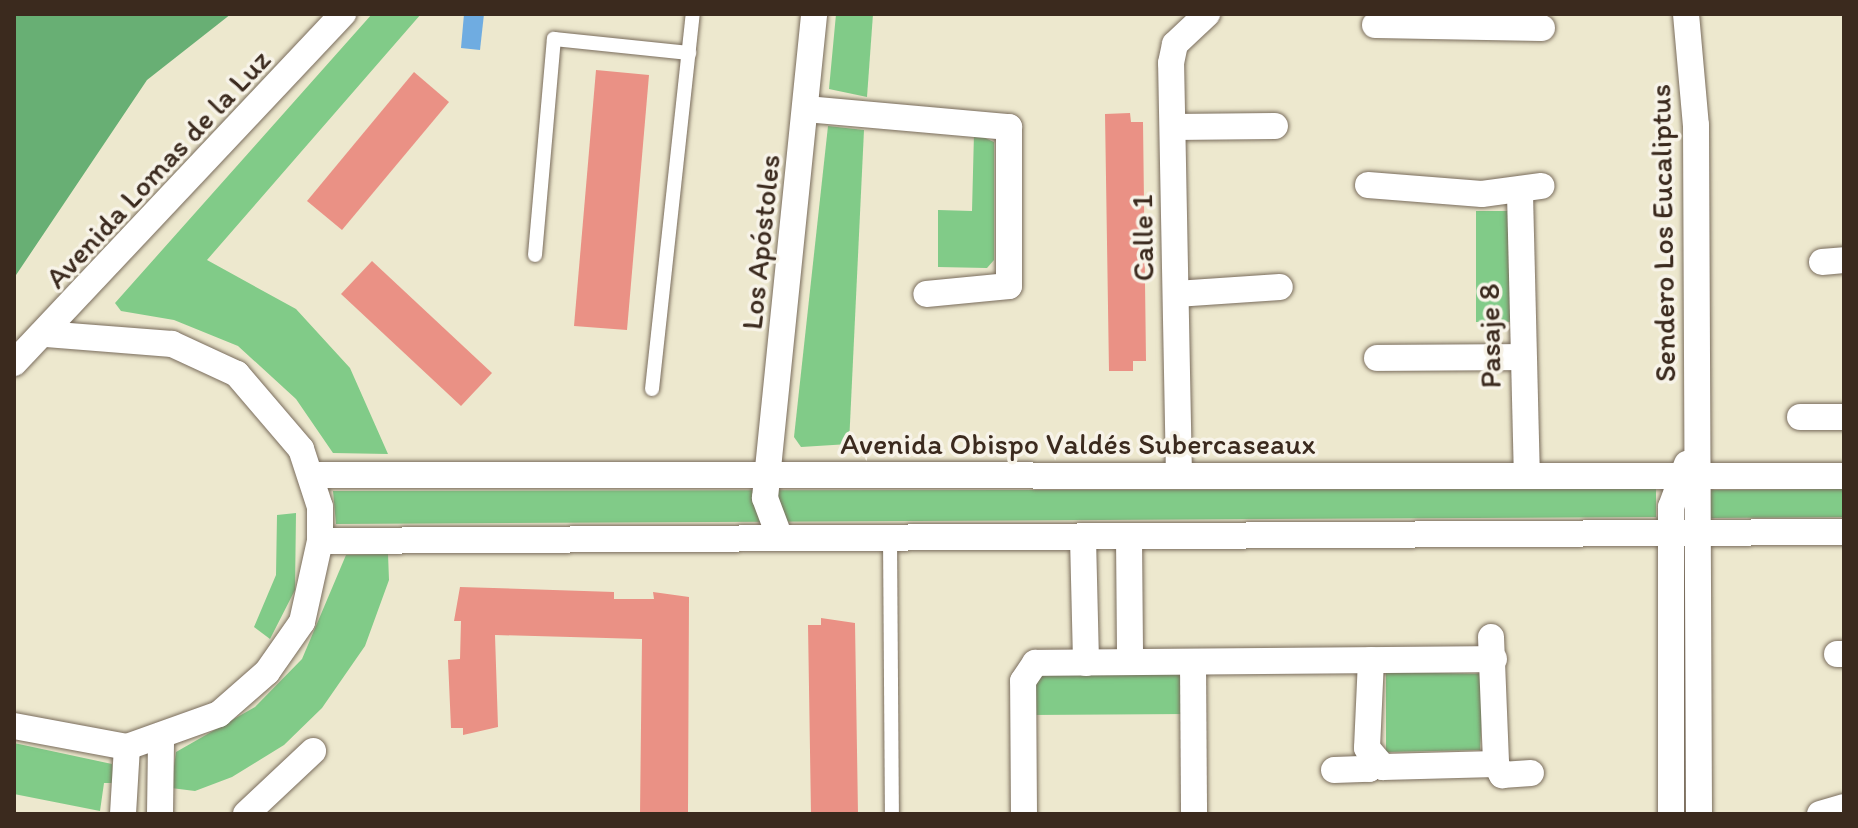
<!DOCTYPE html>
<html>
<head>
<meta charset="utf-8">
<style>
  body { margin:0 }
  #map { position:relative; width:1858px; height:828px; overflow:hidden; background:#ede8ce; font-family:Itim,sans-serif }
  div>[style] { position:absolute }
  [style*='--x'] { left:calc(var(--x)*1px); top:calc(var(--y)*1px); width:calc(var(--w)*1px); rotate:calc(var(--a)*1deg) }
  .green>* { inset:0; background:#81cb88 }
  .forest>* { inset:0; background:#68af74 }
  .water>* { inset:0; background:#6face1 }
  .building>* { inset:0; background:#ea9185 }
  .roads { filter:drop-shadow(0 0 2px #796c5c) drop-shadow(0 0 2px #796c5c) }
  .lane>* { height:14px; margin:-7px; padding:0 7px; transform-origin:7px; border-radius:7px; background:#fff }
  .street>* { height:26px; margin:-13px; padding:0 13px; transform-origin:13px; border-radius:13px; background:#fff }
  span { translate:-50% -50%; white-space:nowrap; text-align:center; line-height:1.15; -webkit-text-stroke:7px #f7f3e8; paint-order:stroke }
  .street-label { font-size:30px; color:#3b2a1e }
  .frame { position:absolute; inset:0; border:16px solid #3b2a1e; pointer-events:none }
</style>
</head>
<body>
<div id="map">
  <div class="green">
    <div style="clip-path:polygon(372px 14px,421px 14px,207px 260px,296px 309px,350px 368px,388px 454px,333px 453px,296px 399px,238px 346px,174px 320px,121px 311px,115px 303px)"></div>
    <div style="clip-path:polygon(836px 14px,873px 14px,867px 97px,829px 89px)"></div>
    <div style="clip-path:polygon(828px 126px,864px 130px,849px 444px,801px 447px,794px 437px)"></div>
    <div style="clip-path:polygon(974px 133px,994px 142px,994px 260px,987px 268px,938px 267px,938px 210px,972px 211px)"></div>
    <div style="clip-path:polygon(1476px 211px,1515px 211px,1515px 322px,1476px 322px)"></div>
    <div style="clip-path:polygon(1656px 489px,1656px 517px,336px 524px,333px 491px)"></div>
    <div style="clip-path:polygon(1844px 489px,1844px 517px,1710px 518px,1711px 490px)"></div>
    <div style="clip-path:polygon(296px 513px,295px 590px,270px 639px,254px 627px,276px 575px,277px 515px)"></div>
    <div style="clip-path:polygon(388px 554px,389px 580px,365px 646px,322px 708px,284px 745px,232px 777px,195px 791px,171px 788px,176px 752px,255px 707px,302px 659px,346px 555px)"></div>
    <div style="clip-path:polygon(1386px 672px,1484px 674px,1480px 750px,1386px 752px)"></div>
    <div style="clip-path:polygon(1034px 673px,1185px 674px,1187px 714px,1030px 715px)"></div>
    <div style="clip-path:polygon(14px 743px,112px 764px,115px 783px,104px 783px,100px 811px,14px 794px)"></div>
  </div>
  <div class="forest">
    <div style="clip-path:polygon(14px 14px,231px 14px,147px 80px,14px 278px)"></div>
  </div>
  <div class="water">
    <div style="clip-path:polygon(464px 14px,484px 14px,480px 50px,461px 48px)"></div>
  </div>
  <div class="building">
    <div style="clip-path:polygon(596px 70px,649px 75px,627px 330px,574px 326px)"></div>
    <div style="clip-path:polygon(414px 72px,449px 102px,342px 230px,307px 201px)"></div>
    <div style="clip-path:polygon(1130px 113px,1131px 122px,1143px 122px,1146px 361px,1133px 361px,1133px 371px,1109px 371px,1105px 114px)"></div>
    <div style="clip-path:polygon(372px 261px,492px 373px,461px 406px,341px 294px)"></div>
    <div style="clip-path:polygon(460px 587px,614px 592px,614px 599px,654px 599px,653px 592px,689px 597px,688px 814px,640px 814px,642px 639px,495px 635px,498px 727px,463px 735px,463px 728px,451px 728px,448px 660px,460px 659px,461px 621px,454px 621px)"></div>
    <div style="clip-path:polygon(821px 618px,855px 623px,858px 814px,811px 814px,808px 625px,821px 625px)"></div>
  </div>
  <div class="roads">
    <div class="lane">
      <div style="--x:535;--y:255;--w:217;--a:-85"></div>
      <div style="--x:554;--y:39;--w:136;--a:5.9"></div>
      <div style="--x:652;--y:389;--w:377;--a:-83.8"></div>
      <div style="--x:890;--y:538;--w:276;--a:89.6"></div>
    </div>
    <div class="street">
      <div style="--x:1686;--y:14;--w:111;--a:84.9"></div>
      <div style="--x:1696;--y:125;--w:689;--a:89.75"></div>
      <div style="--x:1375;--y:25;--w:167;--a:1"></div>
      <div style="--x:806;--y:109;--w:204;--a:5.1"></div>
      <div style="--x:1009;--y:127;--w:159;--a:90"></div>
      <div style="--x:1009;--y:286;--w:83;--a:174.5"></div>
      <div style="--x:1173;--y:127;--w:102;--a:-0.6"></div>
      <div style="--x:1368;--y:185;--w:114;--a:4.5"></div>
      <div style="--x:1482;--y:194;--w:60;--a:-7.7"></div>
      <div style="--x:1520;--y:194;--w:282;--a:88.6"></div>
      <div style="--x:1822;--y:262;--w:22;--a:-5"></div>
      <div style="--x:1176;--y:294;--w:104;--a:-3.9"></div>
      <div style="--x:1377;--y:358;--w:145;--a:-0.4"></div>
      <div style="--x:14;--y:363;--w:480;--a:-46.7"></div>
      <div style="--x:1800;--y:417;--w:44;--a:0"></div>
      <div style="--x:313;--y:475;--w:1531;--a:0.04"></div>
      <div style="--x:1179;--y:476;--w:413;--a:-91.1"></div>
      <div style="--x:1171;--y:63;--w:19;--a:-78"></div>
      <div style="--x:1175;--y:44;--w:44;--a:-43.2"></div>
      <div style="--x:1129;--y:537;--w:125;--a:89.5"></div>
      <div style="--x:780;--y:538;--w:43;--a:-110.6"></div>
      <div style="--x:765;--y:498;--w:486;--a:-84.2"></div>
      <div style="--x:1083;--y:538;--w:125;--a:88.6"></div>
      <div style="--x:320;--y:541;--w:1524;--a:-0.34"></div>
      <div style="--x:1491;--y:637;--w:127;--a:87.7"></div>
      <div style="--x:1496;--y:764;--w:13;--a:61"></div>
      <div style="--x:1502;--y:775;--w:29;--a:-4"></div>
      <div style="--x:1837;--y:654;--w:7;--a:0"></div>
      <div style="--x:1371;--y:660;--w:88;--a:92.6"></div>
      <div style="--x:1367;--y:748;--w:25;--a:50"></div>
      <div style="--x:1383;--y:767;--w:113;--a:-1.5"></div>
      <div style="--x:1193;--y:663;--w:151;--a:89.6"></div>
      <div style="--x:14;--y:726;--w:115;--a:10.5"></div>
      <div style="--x:127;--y:747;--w:98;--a:-19.7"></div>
      <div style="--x:219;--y:714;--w:64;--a:-41.2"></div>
      <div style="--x:267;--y:672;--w:61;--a:-55"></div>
      <div style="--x:302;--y:622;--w:83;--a:-77.5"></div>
      <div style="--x:320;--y:541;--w:34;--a:-90"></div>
      <div style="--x:320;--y:507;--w:61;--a:-108.1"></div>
      <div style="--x:301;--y:449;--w:99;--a:-130.5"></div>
      <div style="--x:237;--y:374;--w:72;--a:-155.2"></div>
      <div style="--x:172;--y:344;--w:126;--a:-175.5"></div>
      <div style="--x:1334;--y:770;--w:35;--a:-2"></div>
      <div style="--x:1369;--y:769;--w:11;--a:-45"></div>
      <div style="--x:123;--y:814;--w:67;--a:-86.6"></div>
      <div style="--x:160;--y:814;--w:74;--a:-89.2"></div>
      <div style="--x:246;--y:814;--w:92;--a:-43.2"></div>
      <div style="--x:1024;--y:814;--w:133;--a:-90.4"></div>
      <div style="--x:1023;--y:681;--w:22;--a:-56"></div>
      <div style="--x:1035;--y:663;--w:459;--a:-0.5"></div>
      <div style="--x:1671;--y:814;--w:307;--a:-90"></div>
      <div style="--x:1671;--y:507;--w:46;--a:-69.6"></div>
      <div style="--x:1820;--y:814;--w:25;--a:-16"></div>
    </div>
  </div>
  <div class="street-label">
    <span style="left:158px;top:169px;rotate:-47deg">Avenida Lomas de la Luz</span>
    <span style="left:1663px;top:233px;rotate:-91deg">Sendero Los Eucaliptus</span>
    <span style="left:1143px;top:238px;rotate:-91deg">Calle 1</span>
    <span style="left:761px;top:242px;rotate:-84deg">Los Apóstoles</span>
    <span style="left:1490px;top:336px;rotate:-91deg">Pasaje 8</span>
    <span style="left:1078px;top:444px">Avenida Obispo Valdés Subercaseaux</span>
  </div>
  <div class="frame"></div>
</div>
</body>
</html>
